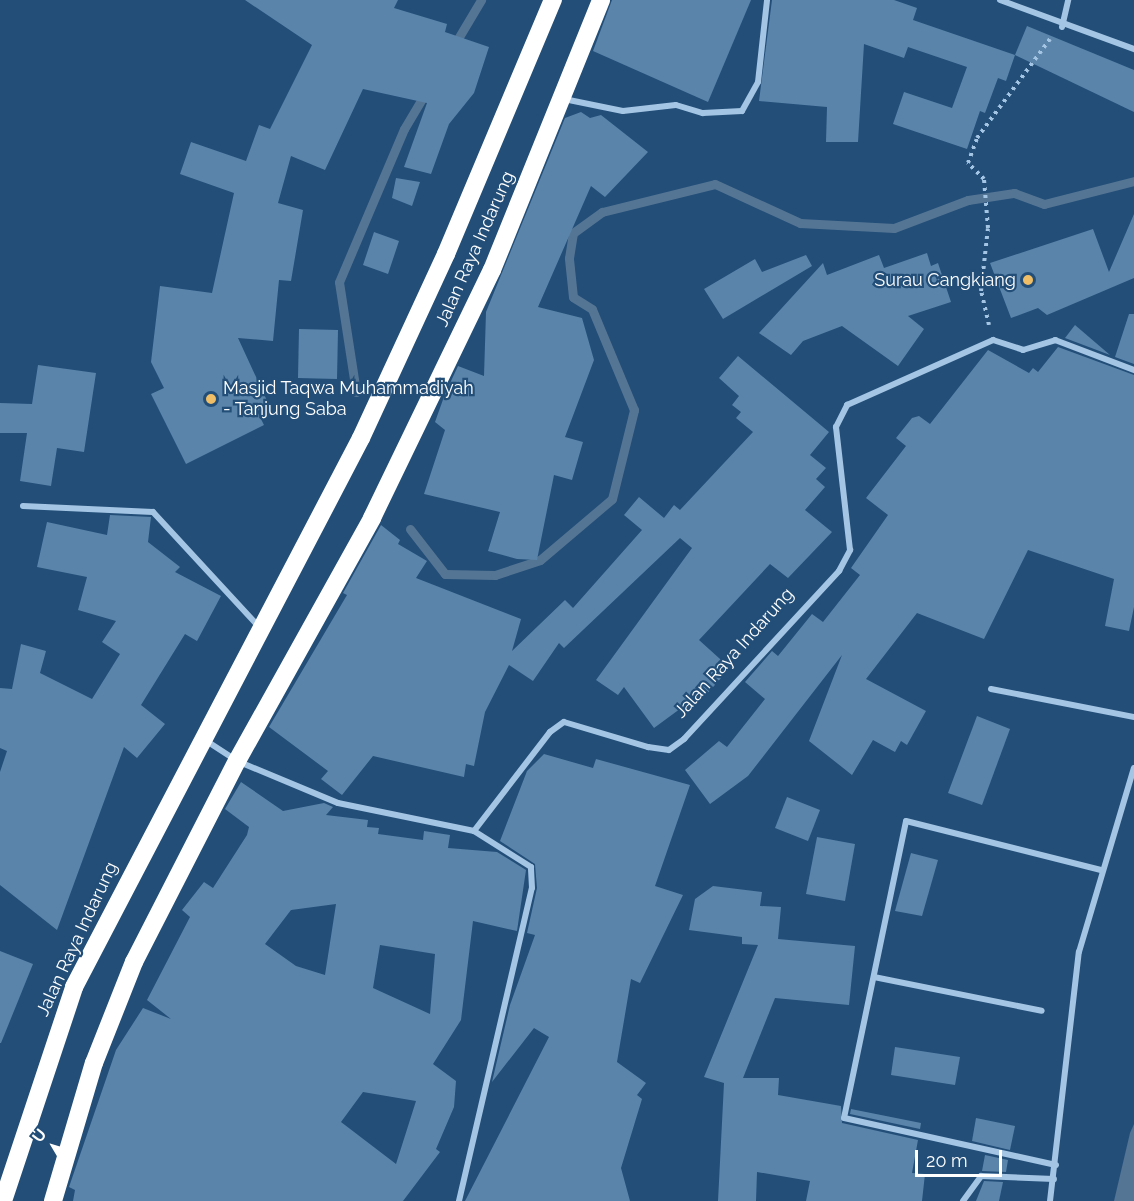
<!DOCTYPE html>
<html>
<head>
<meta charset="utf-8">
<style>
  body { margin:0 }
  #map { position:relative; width:1134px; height:1201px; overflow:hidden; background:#224e78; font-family:Raleway,sans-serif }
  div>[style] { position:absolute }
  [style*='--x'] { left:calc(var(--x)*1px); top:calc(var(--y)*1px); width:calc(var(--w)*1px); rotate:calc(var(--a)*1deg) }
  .water>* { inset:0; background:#557594 }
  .stream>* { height:9px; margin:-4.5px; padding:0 4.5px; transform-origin:4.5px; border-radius:4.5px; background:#557594 }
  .building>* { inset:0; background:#5b84aa }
  .path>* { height:4px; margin-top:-2px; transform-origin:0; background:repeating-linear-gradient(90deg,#a4c5e4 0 3px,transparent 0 7.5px) }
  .street>* { height:6px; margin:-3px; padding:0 3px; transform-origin:3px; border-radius:3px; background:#a4c5e4 }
  .highway>* { height:18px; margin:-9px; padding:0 9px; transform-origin:9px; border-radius:9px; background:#fff }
  .dots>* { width:16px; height:16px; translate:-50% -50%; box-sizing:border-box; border:3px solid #224e78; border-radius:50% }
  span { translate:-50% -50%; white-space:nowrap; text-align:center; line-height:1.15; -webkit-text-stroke:4.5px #224e78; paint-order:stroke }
  .street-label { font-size:18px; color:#fff }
  .poi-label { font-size:18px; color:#fff }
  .right { translate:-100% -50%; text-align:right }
  .left { translate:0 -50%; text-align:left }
  .north { position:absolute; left:24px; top:1117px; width:60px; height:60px; -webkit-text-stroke:4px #224e78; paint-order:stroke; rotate:308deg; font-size:16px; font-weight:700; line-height:24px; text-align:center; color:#fff }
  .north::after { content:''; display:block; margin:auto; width:21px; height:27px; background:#fff; clip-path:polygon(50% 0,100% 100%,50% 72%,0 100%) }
  .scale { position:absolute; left:915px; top:1150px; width:87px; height:27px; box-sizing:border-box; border:3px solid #fff; border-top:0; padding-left:8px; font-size:18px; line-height:21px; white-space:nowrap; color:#fff; -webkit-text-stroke:4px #224e78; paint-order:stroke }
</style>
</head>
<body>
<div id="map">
  <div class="water">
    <div style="clip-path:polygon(1134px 1124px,1134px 1201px,1114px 1201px,1130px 1133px)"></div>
  </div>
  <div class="stream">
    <div style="--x:453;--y:47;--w:55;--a:-59.2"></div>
    <div style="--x:356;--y:392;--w:111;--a:-98.8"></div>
    <div style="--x:339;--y:282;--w:166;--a:-67"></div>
    <div style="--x:404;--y:129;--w:43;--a:-59.3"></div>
    <div style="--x:410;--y:529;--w:57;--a:52.1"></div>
    <div style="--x:445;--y:574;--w:50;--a:1.1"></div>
    <div style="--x:495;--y:575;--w:47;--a:-18.4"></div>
    <div style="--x:540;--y:560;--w:94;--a:-40.3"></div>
    <div style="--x:612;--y:499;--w:92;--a:-76.1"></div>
    <div style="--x:634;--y:410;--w:109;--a:-112.6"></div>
    <div style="--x:592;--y:309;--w:22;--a:-148"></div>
    <div style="--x:573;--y:297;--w:39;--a:-96"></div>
    <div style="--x:569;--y:258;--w:25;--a:-81"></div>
    <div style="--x:573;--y:233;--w:36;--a:-36"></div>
    <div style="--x:602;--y:212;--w:116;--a:-13.9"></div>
    <div style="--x:715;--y:184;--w:94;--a:24.6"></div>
    <div style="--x:800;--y:223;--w:94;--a:3"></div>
    <div style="--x:894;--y:228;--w:79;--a:-20.7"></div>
    <div style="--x:968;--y:200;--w:47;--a:-8.7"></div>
    <div style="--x:1014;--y:193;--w:32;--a:20"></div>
    <div style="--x:1044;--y:204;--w:93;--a:-14.3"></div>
  </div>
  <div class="building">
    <div style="clip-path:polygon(245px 0,398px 0,394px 8px,447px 24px,445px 32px,489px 47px,474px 93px,449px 124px,431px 174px,404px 167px,427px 103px,363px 89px,325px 170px,291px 156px,278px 203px,303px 210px,291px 281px,279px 280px,273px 341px,238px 338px,269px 405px,257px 411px,264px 425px,186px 464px,151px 394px,164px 388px,151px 362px,160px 286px,212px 293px,234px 193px,180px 174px,191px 142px,246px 161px,259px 125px,270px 129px,312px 45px)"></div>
    <div style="clip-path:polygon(612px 0,751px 0,708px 102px,593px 51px)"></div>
    <div style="clip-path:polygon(772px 0,894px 0,917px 8px,913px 20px,1015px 55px,1006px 81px,998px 78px,985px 113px,980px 111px,967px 149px,893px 124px,904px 92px,952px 108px,967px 67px,908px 47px,904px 58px,864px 44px,858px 142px,826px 142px,827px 107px,759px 101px)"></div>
    <div style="clip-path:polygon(1027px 26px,1134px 70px,1134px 112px,1015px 55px)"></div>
    <div style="clip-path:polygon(581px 112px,590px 118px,601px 115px,648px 152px,605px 197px,591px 186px,538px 307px,582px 318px,594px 360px,565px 437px,583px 442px,572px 480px,554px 475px,537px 560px,517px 559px,488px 551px,500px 512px,424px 494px,445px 430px,435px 422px,445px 394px,458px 366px,484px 376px,486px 312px,565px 118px)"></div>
    <div style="clip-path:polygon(396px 178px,420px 182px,412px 206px,392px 198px)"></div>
    <div style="clip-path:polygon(1134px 214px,1134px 278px,1047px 315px,1038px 308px,1011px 318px,990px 263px,1093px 229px,1109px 272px)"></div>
    <div style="clip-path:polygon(374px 232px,399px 241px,388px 274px,363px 265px)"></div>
    <div style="clip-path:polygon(927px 253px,931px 266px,938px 263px,951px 302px,908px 316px,924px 329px,898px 366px,842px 326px,803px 341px,791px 355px,759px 333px,823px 263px,827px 275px,879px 255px,884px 268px)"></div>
    <div style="clip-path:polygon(806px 255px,812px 266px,723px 319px,704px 289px,755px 259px,762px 272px)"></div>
    <div style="clip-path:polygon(1129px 314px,1134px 314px,1134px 364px,1115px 357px)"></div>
    <div style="clip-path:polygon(1075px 325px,1110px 355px,1065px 338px)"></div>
    <div style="clip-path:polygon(299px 329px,338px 330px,337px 379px,298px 378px)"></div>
    <div style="clip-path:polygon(1058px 347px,1134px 375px,1134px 607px,1129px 631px,1105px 626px,1114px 579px,1028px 550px,984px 639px,917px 613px,866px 679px,926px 711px,907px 745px,901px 741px,895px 752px,873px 740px,852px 775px,809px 741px,842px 655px,748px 776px,710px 804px,685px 770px,719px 741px,727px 747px,765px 699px,745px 682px,772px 651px,778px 656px,812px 614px,823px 622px,860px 575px,851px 568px,888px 515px,866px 498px,906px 446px,896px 438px,912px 418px,919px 416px,930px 424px,988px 350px,1029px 373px,1033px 368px,1038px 372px)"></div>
    <div style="clip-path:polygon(738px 356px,829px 432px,810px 455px,826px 468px,816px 479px,825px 487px,805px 510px,832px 532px,788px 578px,770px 564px,699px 640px,730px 668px,706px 695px,703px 692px,654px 728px,624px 687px,618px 695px,596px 680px,692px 548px,680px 538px,564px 648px,559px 643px,533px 681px,509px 665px,485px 712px,474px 766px,466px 764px,464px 777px,373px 756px,342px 795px,321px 779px,328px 771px,269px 727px,347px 595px,343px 593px,381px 525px,400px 540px,398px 544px,427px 561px,416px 578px,521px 619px,512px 651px,565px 600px,573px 608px,642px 530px,624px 515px,639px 497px,664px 518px,674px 505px,680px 510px,753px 432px,736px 418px,741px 412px,732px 405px,739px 396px,719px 378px)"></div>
    <div style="clip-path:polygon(38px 365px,96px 373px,84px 452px,57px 448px,51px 486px,20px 481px,27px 433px,0 433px,0 403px,32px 404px)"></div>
    <div style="clip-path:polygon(110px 515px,151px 517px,148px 542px,180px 567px,175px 572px,221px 596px,197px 641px,185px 634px,141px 705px,165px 724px,137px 758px,124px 747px,57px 930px,0 885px,0 772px,7px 751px,0 748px,0 688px,12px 689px,21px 644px,46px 651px,40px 673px,92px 699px,120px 654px,102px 642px,116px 621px,78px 610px,87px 577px,37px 567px,47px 522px,107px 535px)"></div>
    <div style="clip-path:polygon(977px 716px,1010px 729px,982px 805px,948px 793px)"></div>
    <div style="clip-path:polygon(544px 754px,593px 768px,596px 759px,690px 785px,655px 886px,683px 895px,640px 983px,631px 979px,617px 1062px,646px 1083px,637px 1095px,642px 1099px,621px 1168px,630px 1201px,465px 1201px,549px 1037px,534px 1028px,492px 1082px,510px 1005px,535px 935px,527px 933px,537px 888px,535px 864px,500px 841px,527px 771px)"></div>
    <div style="clip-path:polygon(evenodd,241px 782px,283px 811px,324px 803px,333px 807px,326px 815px,368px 820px,367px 827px,379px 828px,378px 834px,423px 840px,424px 831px,450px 835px,448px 848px,497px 852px,526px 870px,517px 931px,473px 921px,461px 1020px,433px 1064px,456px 1081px,454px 1107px,436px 1149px,440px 1152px,403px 1201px,73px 1201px,75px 1190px,69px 1187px,116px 1050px,143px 1008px,171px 1019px,147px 1000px,190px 917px,182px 910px,204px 882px,213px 888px,247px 835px,249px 827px,225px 809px,241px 782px,336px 904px,325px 975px,296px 966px,265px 944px,291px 910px,336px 904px,241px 782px,380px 945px,435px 954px,430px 1014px,373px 988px,380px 945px,241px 782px,363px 1092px,416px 1101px,396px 1164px,341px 1122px,363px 1092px)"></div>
    <div style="clip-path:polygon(787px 797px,820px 810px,808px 841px,775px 828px)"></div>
    <div style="clip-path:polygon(817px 837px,855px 844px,845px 901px,806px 894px)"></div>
    <div style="clip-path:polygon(911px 853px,938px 860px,922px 916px,895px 911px)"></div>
    <div style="clip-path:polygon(713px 886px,762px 892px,760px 906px,781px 907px,778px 939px,855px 946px,849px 1005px,775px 998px,743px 1078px,779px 1078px,778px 1095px,841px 1106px,842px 1123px,918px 1140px,912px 1173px,925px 1174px,922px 1201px,806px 1201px,810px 1181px,757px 1172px,756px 1201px,718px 1201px,724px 1083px,704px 1077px,758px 945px,742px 944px,742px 937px,689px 930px,695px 899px)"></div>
    <div style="clip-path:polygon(0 951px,33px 964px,1px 1043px,0 1043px)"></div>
    <div style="clip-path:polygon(895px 1047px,960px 1057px,955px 1085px,891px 1075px)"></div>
    <div style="clip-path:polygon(851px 1109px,921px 1123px,920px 1129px,850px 1114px)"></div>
    <div style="clip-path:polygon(976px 1118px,1015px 1126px,1010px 1150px,972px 1141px)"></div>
    <div style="clip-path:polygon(985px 1155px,1008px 1160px,1006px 1172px,982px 1171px)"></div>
    <div style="clip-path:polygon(984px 1181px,1003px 1182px,999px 1201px,976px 1201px)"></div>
  </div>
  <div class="path">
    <div style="--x:989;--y:325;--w:35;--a:-103"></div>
    <div style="--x:981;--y:291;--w:63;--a:-83.7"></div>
    <div style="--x:988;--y:228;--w:49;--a:-94.7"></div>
    <div style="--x:984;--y:179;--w:23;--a:-135"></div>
    <div style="--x:968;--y:163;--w:27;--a:-70"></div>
    <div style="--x:977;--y:138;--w:123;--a:-53.6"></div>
  </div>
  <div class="street">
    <div style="--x:1000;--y:0;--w:143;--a:20.1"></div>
    <div style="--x:1062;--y:27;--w:28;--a:-77"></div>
    <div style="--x:564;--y:99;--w:60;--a:11.5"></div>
    <div style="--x:623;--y:111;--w:53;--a:-6.5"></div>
    <div style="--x:676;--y:105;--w:28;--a:17"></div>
    <div style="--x:703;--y:113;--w:39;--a:-3"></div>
    <div style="--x:742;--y:111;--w:33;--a:-61"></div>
    <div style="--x:758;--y:82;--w:82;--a:-83.7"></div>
    <div style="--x:23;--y:506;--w:130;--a:2.6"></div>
    <div style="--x:153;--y:512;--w:158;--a:47.3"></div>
    <div style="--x:991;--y:689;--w:146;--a:11.1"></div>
    <div style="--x:205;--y:740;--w:38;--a:33"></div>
    <div style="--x:237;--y:761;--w:109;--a:22.6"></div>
    <div style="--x:338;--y:803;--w:139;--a:11.6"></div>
    <div style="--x:474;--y:831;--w:125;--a:-52.5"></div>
    <div style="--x:550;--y:732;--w:17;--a:-36"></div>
    <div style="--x:564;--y:722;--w:88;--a:16.6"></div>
    <div style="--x:648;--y:747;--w:21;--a:8"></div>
    <div style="--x:669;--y:750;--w:19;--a:-36"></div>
    <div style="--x:684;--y:739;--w:229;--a:-47.3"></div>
    <div style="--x:839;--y:571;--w:24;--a:-62"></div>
    <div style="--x:850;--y:550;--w:124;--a:-96.5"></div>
    <div style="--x:836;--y:427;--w:25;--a:-63"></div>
    <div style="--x:847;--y:405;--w:160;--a:-24"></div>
    <div style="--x:993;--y:340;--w:32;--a:18"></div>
    <div style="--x:1023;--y:350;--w:34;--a:-17"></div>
    <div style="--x:1055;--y:340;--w:85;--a:20.8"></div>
    <div style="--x:874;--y:977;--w:171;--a:11.4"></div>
    <div style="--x:1056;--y:1165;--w:217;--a:-167.5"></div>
    <div style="--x:844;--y:1118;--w:303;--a:-78.2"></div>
    <div style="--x:906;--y:821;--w:201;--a:14.1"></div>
    <div style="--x:459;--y:1201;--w:321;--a:-76.9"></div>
    <div style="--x:532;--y:888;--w:21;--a:-93"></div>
    <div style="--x:531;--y:867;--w:67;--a:-147.7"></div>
    <div style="--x:963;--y:1201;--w:31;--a:-54"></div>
    <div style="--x:981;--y:1176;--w:73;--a:2.4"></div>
    <div style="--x:1050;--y:1201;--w:251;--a:-83.4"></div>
    <div style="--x:1079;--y:952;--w:192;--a:-73.4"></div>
  </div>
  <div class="highway">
    <div style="--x:3;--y:1201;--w:225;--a:-71.6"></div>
    <div style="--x:74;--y:987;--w:619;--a:-62.4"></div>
    <div style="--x:361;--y:438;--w:203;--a:-65.2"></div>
    <div style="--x:446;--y:254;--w:276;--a:-67.2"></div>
    <div style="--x:53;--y:1201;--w:144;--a:-73.5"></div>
    <div style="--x:94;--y:1063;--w:109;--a:-68.4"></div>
    <div style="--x:134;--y:962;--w:226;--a:-62.9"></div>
    <div style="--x:237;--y:761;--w:278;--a:-60.9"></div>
    <div style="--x:372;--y:518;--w:276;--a:-64.2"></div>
    <div style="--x:492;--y:270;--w:291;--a:-68"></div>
  </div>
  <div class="dots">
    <div style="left:1028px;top:280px;background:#efbe67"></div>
    <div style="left:211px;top:399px;background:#efbe67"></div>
  </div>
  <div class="street-label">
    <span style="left:475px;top:249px;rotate:-66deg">Jalan Raya Indarung</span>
    <span style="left:734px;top:653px;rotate:-48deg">Jalan Raya Indarung</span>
    <span style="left:77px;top:939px;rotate:-65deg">Jalan Raya Indarung</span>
  </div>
  <div class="poi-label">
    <span class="right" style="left:1016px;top:280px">Surau Cangkiang</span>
    <span class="left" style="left:223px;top:399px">Masjid Taqwa Muhammadiyah<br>- Tanjung Saba</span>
  </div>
  <div class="north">U</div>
  <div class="scale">20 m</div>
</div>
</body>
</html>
